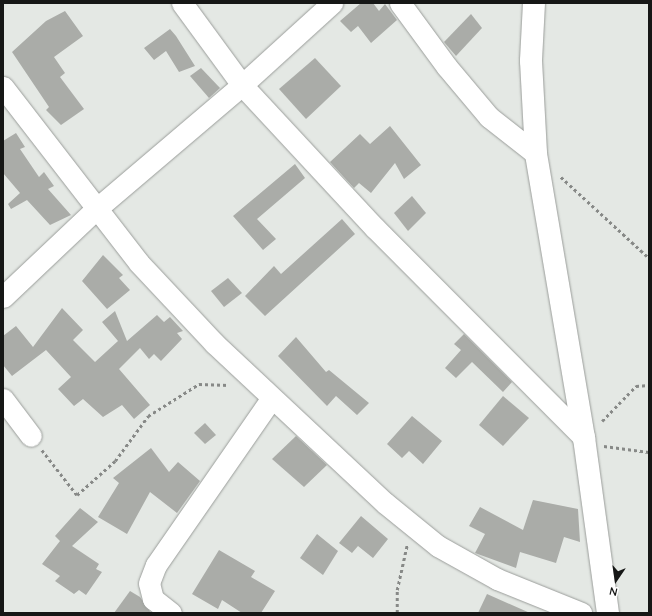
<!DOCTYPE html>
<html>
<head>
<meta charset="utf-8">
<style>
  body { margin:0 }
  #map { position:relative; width:652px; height:616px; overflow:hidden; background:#e4e8e4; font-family:Quicksand,sans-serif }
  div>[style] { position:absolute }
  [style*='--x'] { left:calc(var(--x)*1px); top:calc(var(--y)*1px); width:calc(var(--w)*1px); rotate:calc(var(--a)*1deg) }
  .building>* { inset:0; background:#aaaca8 }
  .path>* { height:2.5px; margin-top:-1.25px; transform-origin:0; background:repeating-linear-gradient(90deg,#878987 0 3px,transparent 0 6px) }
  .roads { filter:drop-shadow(0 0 1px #9a9d9a) drop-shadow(0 0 1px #9a9d9a) }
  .minor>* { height:21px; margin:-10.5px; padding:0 10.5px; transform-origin:10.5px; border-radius:10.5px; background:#fff }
  .tertiary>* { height:22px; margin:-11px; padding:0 11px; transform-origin:11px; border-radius:11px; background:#fff }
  span { translate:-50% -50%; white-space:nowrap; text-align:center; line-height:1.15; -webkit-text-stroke:4px #fff; paint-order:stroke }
  .frame { position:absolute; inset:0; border:4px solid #161716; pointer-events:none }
  .north { position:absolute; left:596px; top:560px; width:40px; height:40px; -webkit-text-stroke:3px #fff; paint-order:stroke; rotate:193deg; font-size:11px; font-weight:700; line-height:16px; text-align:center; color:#161716 }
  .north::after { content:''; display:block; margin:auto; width:14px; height:18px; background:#161716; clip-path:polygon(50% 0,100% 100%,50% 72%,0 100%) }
</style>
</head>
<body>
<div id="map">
  <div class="building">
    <div style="clip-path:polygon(361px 3px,373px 3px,379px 11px,385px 4px,397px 20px,371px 43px,358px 26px,351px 32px,340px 21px)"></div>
    <div style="clip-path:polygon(65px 11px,83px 36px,54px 57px,65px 73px,60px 77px,84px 109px,61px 125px,46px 110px,49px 107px,12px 52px,46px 21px)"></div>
    <div style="clip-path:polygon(471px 14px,482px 28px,456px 56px,444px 42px)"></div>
    <div style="clip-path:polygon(170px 29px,176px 36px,195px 66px,179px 72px,166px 51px,154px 60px,144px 48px)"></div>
    <div style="clip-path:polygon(315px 58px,341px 86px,306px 119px,279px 89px)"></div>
    <div style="clip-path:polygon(201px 68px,220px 88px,209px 98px,190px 76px)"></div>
    <div style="clip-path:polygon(390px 126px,421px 165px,404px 179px,395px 163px,371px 193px,359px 183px,354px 188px,330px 162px,360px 134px,370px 144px)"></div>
    <div style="clip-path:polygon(16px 133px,25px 147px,20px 149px,39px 177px,44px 172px,54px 186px,48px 189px,71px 215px,50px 225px,27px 200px,11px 209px,8px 204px,20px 193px,3px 173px,3px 141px)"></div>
    <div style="clip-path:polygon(295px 164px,305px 178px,257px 219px,276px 239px,263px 250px,233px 216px)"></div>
    <div style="clip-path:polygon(412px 196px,426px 213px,408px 231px,394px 213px)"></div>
    <div style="clip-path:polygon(342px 219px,355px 234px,265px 316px,245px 296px,274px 266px,281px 274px)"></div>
    <div style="clip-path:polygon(103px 255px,123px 275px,119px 278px,130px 290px,107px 309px,82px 281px)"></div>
    <div style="clip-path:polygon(228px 278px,242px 293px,224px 307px,211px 291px)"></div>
    <div style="clip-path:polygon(62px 308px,83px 330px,73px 340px,95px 362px,118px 341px,102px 322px,115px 311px,127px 341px,157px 315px,164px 322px,170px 317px,183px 331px,177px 333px,182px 339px,161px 361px,154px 354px,149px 359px,140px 348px,119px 369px,150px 405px,134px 419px,122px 405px,103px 417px,83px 399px,74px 406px,58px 389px,71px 377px,46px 350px,12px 376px,3px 365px,3px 336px,16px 326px,33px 347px)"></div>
    <div style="clip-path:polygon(464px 334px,512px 382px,503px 392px,472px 362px,456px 378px,445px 368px,461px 350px,454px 344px)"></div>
    <div style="clip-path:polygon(296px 337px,326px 372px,329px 370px,369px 403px,357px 415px,336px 396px,327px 406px,278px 356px)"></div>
    <div style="clip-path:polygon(503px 396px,529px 418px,503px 446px,479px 425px)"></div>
    <div style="clip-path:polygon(412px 416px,442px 441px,423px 464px,409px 451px,402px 458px,387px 444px)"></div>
    <div style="clip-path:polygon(205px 423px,216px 435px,205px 444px,194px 433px)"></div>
    <div style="clip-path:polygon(296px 436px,327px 465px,304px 487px,272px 459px)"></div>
    <div style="clip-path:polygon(151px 448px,169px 472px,178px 462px,200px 481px,177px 513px,150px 492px,127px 534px,98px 517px,119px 483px,113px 478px)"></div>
    <div style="clip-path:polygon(533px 500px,578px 509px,580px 542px,564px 537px,556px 563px,520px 552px,516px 568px,475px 553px,485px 534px,469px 526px,480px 507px,523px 530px)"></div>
    <div style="clip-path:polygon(80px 508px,98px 522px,72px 546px,99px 564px,96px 569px,102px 572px,86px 595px,79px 590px,74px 594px,55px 581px,60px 576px,42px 564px,60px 541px,55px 536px)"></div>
    <div style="clip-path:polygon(361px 516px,388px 539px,373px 558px,358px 546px,352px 553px,339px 543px)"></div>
    <div style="clip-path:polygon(317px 534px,338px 551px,323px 575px,300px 558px)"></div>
    <div style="clip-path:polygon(219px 550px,255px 571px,251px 577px,275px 591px,261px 613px,242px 613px,222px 600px,218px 609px,192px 594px)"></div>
    <div style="clip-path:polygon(130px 591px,140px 597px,151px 613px,114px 613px)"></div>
    <div style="clip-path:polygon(487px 594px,530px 613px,478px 613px)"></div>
  </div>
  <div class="path">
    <div style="--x:561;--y:177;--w:120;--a:42.6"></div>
    <div style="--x:602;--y:421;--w:49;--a:-45.8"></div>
    <div style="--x:636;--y:386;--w:13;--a:-4"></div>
    <div style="--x:604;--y:446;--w:45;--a:7.6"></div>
    <div style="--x:42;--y:450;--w:57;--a:52.1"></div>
    <div style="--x:77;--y:495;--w:51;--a:-41.8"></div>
    <div style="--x:115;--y:461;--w:56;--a:-53.7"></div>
    <div style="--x:148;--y:416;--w:60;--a:-32.1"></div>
    <div style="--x:199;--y:384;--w:30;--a:2"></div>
    <div style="--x:397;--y:613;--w:23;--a:-90"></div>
    <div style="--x:397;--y:590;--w:46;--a:-77.5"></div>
  </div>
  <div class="roads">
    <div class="minor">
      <div style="--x:182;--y:3;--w:102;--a:53.8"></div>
      <div style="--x:242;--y:85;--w:195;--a:47.1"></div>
      <div style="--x:375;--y:228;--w:296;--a:45.1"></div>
      <div style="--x:400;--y:3;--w:79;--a:53.7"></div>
      <div style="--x:447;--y:67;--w:65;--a:50"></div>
      <div style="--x:489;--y:117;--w:60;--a:38.2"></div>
      <div style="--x:3;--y:87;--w:222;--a:52.3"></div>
      <div style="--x:139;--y:263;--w:110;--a:46.8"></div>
      <div style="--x:214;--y:343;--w:234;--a:43.1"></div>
      <div style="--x:385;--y:503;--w:68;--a:39.1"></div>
      <div style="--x:438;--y:546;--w:68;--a:29.2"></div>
      <div style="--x:497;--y:579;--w:91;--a:22"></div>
      <div style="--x:3;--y:297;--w:127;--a:-43.4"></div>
      <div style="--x:95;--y:210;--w:193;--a:-40.4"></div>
      <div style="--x:242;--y:85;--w:122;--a:-42.3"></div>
      <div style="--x:3;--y:399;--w:46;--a:52.9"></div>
      <div style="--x:171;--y:613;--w:23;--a:-142"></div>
      <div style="--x:153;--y:599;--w:16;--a:-104"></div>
      <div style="--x:149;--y:583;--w:19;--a:-69"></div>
      <div style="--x:156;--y:565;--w:202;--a:-55.3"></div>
    </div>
    <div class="tertiary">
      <div style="--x:534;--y:3;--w:58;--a:93"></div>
      <div style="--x:531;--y:61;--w:93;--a:86.9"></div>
      <div style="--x:536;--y:154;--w:288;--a:80.4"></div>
      <div style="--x:584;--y:438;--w:177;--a:82.2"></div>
    </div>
  </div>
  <div class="frame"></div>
  <div class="north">N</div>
</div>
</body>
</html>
